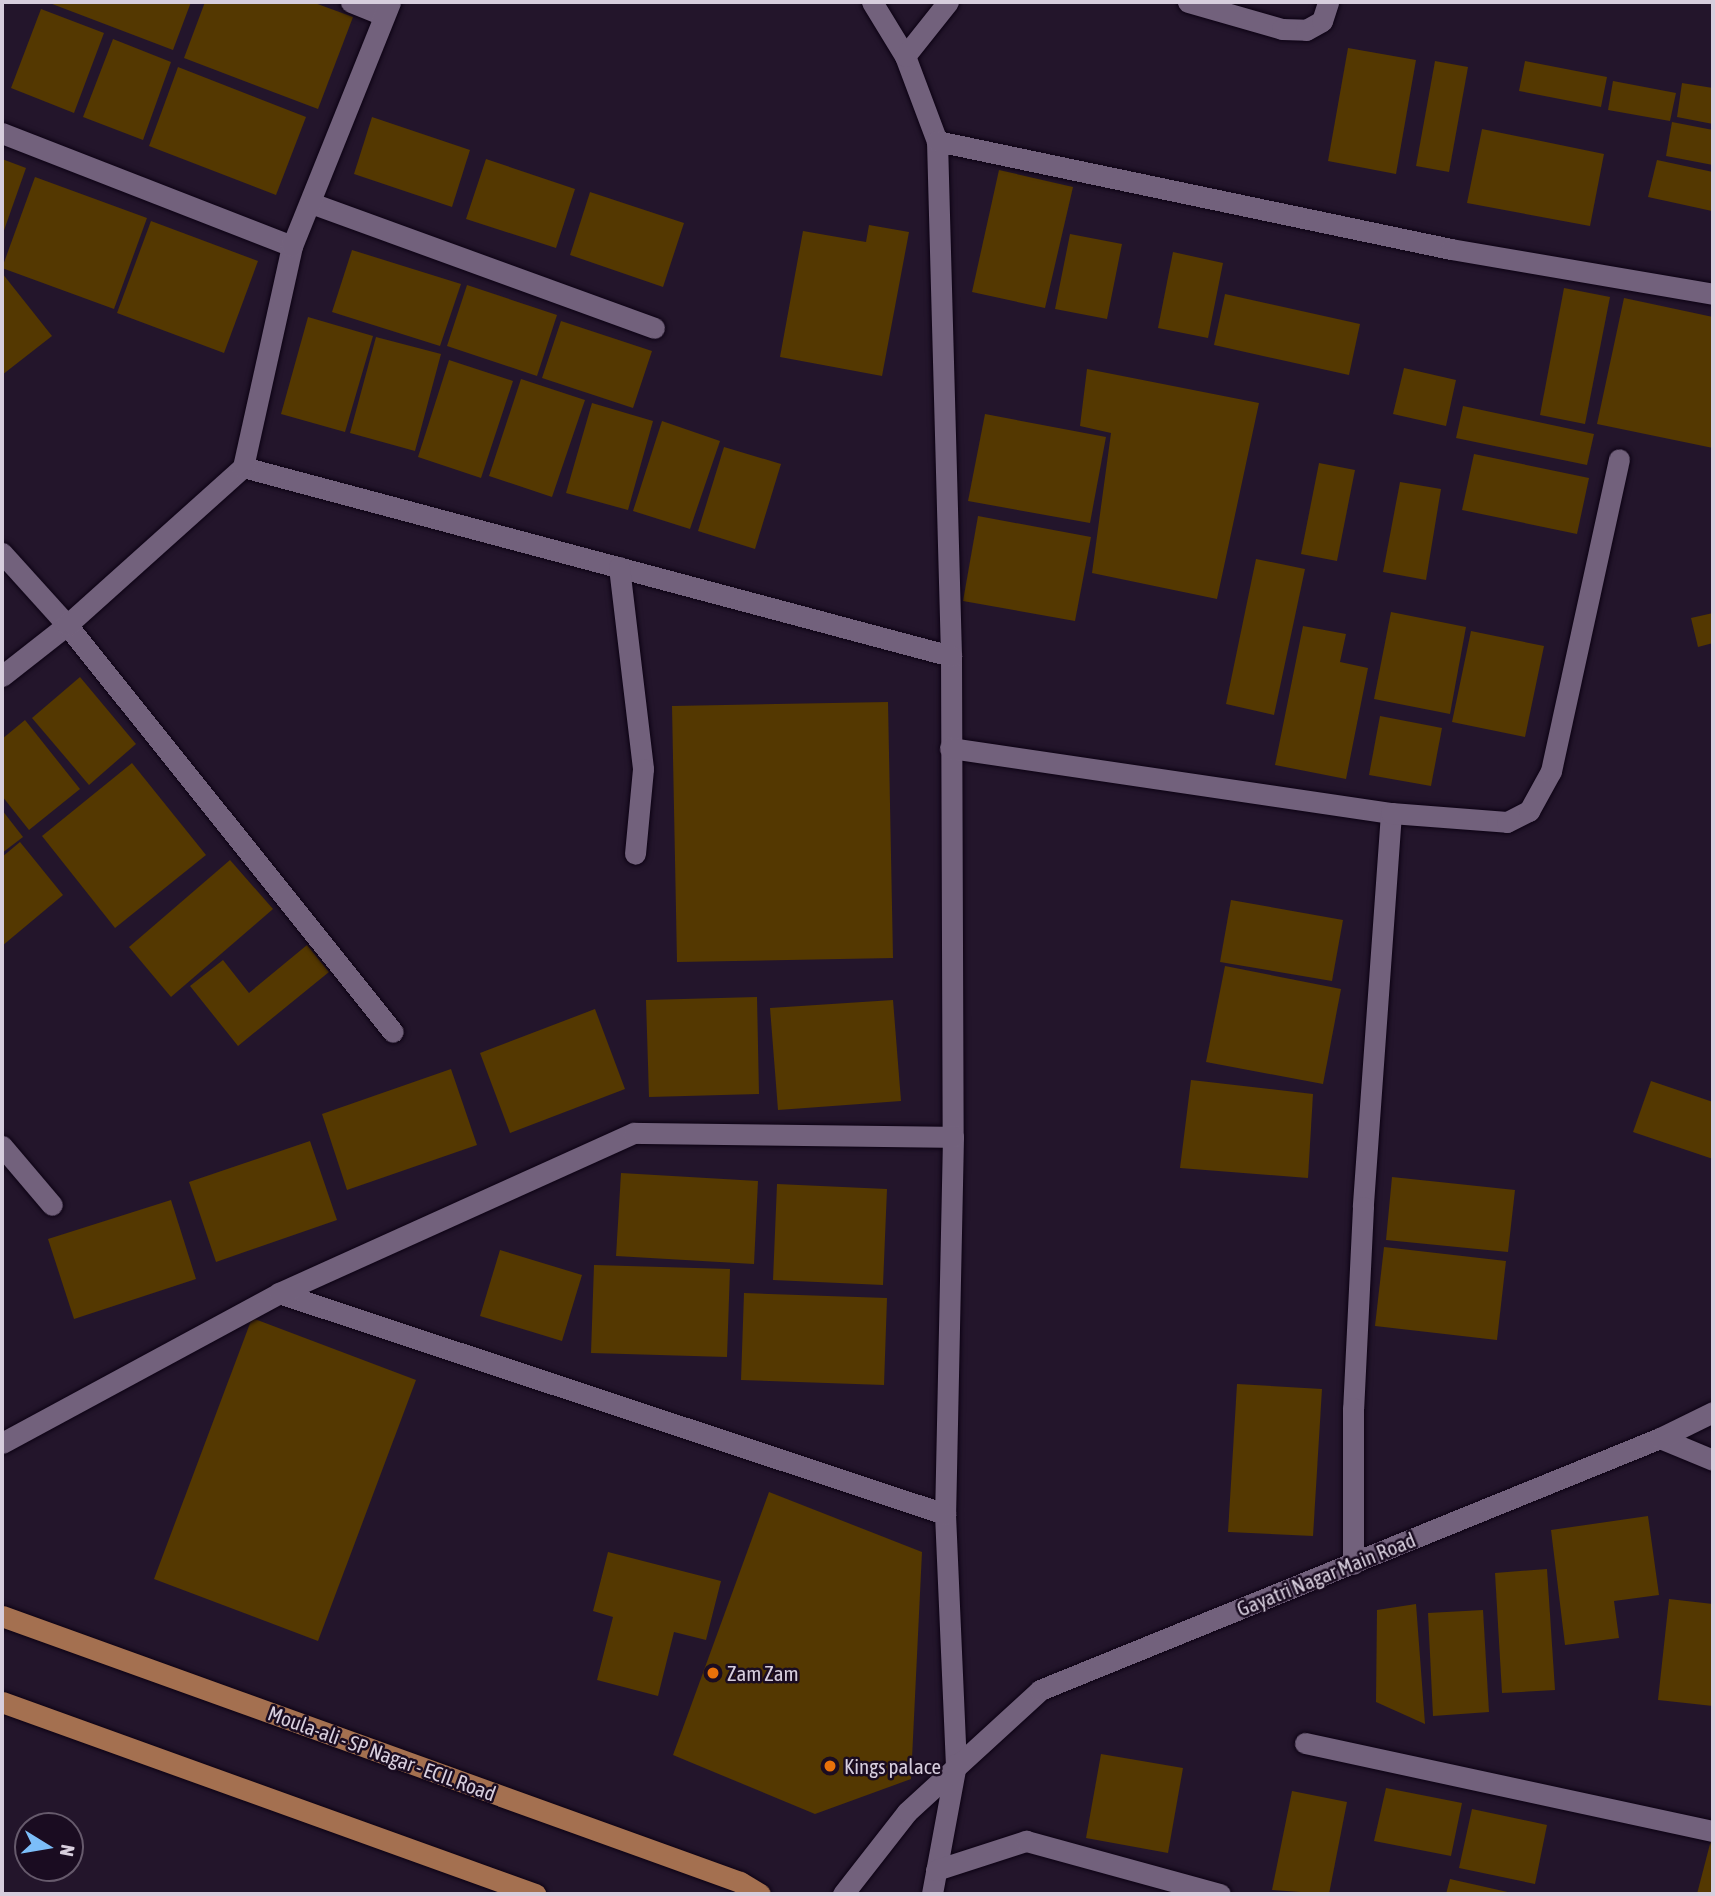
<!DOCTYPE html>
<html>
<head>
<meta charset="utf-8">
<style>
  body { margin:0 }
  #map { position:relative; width:1715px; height:1896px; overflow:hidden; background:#23152b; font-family:"Asap Condensed",sans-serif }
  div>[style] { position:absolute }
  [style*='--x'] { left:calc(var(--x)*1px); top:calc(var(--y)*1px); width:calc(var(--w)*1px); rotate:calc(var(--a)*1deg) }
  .building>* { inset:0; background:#543801 }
  .roads { filter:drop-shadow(0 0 2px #0c0213) drop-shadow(0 0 2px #0c0213) }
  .minor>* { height:21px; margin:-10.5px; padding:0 10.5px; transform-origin:10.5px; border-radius:10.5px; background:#72617c }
  .major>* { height:21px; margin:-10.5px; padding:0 10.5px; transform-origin:10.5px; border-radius:10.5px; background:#a47050 }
  .dots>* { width:19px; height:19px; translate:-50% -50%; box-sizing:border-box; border:4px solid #1a0c21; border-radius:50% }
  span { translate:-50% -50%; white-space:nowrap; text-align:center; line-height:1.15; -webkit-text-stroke:5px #1a0c21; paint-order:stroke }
  .street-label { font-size:21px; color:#d7cedd }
  .poi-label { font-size:21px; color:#d7cedd }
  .left { translate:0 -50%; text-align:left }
  .frame { position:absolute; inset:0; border:4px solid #d7cedd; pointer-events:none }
  .north { position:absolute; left:14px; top:1812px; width:70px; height:70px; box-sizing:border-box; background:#1a0c21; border:2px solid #665a6c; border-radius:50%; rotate:101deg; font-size:19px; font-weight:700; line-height:28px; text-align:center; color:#d7cedd }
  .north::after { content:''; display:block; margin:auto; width:24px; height:32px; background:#7cbef9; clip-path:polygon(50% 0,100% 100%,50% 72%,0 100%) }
</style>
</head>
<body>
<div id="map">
  <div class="building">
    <div style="clip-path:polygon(47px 2px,191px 2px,173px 50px)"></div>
    <div style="clip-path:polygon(205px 2px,312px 2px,353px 17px,318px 109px,184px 58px)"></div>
    <div style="clip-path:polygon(41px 9px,104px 33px,74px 113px,11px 88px)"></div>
    <div style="clip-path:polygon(113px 39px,171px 62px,143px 140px,83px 117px)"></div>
    <div style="clip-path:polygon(1348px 48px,1416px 60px,1396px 174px,1328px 161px)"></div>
    <div style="clip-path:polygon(1435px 61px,1468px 67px,1449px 172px,1416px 166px)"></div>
    <div style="clip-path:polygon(1525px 61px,1607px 77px,1601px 107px,1519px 91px)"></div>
    <div style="clip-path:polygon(178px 67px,306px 117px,276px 195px,149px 146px)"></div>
    <div style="clip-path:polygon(1613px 81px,1676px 93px,1670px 121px,1608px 110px)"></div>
    <div style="clip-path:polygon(1682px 83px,1713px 88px,1713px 124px,1677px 117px)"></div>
    <div style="clip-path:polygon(372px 117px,470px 150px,452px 207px,354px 174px)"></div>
    <div style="clip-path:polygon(1672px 122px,1713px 130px,1713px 165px,1666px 156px)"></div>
    <div style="clip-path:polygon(1482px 129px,1604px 154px,1590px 226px,1467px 203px)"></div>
    <div style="clip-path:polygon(2px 159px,26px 168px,2px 236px)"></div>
    <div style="clip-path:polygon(486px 159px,575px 189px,556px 248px,466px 219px)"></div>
    <div style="clip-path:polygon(1657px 160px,1713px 172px,1712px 211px,1648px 197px)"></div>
    <div style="clip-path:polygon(999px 170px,1073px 187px,1045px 308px,972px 292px)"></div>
    <div style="clip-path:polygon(35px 177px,147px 218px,114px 309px,2px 268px)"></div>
    <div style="clip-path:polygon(590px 192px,684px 223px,663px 287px,570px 255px)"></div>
    <div style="clip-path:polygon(151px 221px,258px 261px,224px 353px,117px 313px)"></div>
    <div style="clip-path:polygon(869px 225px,909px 232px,882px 376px,780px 357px,803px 231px,866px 242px)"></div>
    <div style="clip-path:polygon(1070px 234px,1122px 244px,1107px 319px,1055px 309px)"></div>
    <div style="clip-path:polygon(352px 250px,461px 284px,440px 346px,332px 312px)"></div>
    <div style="clip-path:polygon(1173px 252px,1223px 263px,1208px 338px,1158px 328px)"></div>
    <div style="clip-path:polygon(2px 273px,52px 336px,2px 375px)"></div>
    <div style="clip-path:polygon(467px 285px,557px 315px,537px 376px,447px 346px)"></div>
    <div style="clip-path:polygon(1564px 288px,1610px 297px,1585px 424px,1540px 415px)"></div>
    <div style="clip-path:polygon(1225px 294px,1360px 324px,1349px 375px,1214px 345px)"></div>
    <div style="clip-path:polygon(1624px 298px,1713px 317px,1713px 448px,1597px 424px)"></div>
    <div style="clip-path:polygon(308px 317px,373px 336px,345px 432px,281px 414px)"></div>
    <div style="clip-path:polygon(561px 321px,652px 351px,633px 408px,542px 378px)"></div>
    <div style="clip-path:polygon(376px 337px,441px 354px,415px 451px,350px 433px)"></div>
    <div style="clip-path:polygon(449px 360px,513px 381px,481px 478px,418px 457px)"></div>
    <div style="clip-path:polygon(1404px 368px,1456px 380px,1446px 426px,1393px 414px)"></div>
    <div style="clip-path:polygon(1087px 369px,1259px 403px,1217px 599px,1092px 573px,1111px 433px,1080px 426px)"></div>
    <div style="clip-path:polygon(521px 379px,585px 400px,552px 497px,489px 476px)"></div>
    <div style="clip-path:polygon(592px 403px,653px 421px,628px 510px,566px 493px)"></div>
    <div style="clip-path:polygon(1463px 406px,1594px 434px,1587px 465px,1456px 438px)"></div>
    <div style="clip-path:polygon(985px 414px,1106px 437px,1090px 523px,968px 501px)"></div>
    <div style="clip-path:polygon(662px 421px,720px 441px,690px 529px,633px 511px)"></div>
    <div style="clip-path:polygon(724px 447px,781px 464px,755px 549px,698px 531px)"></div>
    <div style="clip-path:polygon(1474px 454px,1589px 478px,1577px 534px,1462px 510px)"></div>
    <div style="clip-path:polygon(1319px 463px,1355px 470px,1337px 561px,1301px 554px)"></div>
    <div style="clip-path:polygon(1400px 482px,1441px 489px,1426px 580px,1383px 572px)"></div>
    <div style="clip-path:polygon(978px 516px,1091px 537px,1075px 621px,963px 601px)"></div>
    <div style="clip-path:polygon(1256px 559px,1305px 569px,1274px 715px,1226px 704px)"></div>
    <div style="clip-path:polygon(1391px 612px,1466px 627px,1450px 714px,1374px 699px)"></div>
    <div style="clip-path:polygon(1713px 613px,1713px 643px,1698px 647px,1691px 618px)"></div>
    <div style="clip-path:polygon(1303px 626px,1346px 634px,1340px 662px,1368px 668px,1346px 779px,1275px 765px)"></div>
    <div style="clip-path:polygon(1471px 631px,1544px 646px,1525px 737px,1452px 722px)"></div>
    <div style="clip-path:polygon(80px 677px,136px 744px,89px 785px,32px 718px)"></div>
    <div style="clip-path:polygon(888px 702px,893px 958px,677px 962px,672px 706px)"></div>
    <div style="clip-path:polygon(1380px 716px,1442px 728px,1431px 786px,1369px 775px)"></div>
    <div style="clip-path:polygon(25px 720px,80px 789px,29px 830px,2px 796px,2px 739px)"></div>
    <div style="clip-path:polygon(132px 763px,206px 855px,115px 928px,42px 836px)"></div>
    <div style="clip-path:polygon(2px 810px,23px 837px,2px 853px)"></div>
    <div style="clip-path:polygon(20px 842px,63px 895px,2px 946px,2px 857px)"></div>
    <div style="clip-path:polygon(230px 860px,273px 909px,171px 997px,129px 947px)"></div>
    <div style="clip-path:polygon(1231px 900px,1343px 920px,1332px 981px,1220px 962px)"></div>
    <div style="clip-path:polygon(307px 945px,329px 972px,238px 1046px,190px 986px,223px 960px,249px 993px)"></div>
    <div style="clip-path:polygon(1225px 966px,1341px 989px,1323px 1084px,1206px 1062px)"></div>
    <div style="clip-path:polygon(757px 997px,759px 1094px,649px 1097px,646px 1000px)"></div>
    <div style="clip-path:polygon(893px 1000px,901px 1101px,778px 1110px,770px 1008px)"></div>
    <div style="clip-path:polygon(595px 1009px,625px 1089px,510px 1133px,480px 1053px)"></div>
    <div style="clip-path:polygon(451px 1069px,477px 1145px,347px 1190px,322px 1114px)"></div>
    <div style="clip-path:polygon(1191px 1080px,1313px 1094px,1308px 1178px,1180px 1168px)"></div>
    <div style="clip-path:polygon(1651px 1081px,1713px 1102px,1713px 1159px,1633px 1132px)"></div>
    <div style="clip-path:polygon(310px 1141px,337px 1220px,216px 1262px,189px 1182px)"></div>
    <div style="clip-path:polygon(621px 1173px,758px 1181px,754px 1264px,616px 1256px)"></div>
    <div style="clip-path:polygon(1392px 1177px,1515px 1190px,1508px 1252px,1386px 1240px)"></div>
    <div style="clip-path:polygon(777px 1184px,887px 1189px,883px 1285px,773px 1280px)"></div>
    <div style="clip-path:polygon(171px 1200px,196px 1279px,74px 1319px,48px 1239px)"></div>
    <div style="clip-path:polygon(1384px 1247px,1506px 1261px,1497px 1340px,1375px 1326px)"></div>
    <div style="clip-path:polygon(500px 1250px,582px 1275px,562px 1341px,480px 1316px)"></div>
    <div style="clip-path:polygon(594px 1265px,730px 1269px,727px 1357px,591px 1353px)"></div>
    <div style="clip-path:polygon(744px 1293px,887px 1298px,884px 1385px,741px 1380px)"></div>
    <div style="clip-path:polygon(252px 1318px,416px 1380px,318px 1641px,154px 1579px)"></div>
    <div style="clip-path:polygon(1237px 1384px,1322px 1389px,1313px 1536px,1228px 1532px)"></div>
    <div style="clip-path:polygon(769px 1492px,922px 1552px,911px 1779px,815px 1814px,673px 1755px)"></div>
    <div style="clip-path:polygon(1648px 1516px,1659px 1595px,1614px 1601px,1619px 1638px,1565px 1645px,1551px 1530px)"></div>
    <div style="clip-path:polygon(608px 1552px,721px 1581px,706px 1640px,674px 1632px,658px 1696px,597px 1680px,613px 1617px,593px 1611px)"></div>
    <div style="clip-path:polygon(1547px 1569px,1555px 1690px,1502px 1693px,1495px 1573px)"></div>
    <div style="clip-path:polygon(1669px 1599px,1713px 1604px,1713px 1706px,1658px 1700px)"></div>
    <div style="clip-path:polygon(1416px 1604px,1425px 1724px,1376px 1702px,1377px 1610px)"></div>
    <div style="clip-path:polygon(1483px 1610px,1489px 1712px,1433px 1716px,1428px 1613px)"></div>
    <div style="clip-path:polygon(1101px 1754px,1183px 1768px,1168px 1853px,1086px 1838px)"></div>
    <div style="clip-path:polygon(1386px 1788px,1462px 1803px,1451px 1856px,1374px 1841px)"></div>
    <div style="clip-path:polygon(1292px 1791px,1347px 1802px,1329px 1894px,1272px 1890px)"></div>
    <div style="clip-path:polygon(1472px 1809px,1547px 1825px,1535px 1884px,1459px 1868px)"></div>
    <div style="clip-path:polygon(1711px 1840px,1713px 1894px,1697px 1894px)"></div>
    <div style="clip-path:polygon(1450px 1879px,1512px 1893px,1512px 1894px,1446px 1894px)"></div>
  </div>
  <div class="roads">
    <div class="minor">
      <div style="--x:351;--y:2;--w:35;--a:22"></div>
      <div style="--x:872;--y:2;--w:63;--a:58.6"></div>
      <div style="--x:905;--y:56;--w:91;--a:69.4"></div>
      <div style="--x:937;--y:141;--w:515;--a:88.44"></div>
      <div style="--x:951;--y:656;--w:481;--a:89.8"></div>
      <div style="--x:953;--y:1137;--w:377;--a:91.2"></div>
      <div style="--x:945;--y:1514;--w:250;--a:87.5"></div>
      <div style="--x:956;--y:1764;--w:132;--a:100.5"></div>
      <div style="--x:1188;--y:2;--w:98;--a:16"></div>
      <div style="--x:1282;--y:29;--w:24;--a:2"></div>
      <div style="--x:1306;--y:30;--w:18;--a:-29"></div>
      <div style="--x:1322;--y:21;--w:20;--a:-72"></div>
      <div style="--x:905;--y:56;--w:69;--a:-51.5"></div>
      <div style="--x:2;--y:133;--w:311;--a:21.3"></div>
      <div style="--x:937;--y:141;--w:525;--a:11.87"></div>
      <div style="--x:1451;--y:249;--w:266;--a:9.7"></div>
      <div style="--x:311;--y:203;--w:365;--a:20"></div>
      <div style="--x:243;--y:467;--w:733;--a:14.95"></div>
      <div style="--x:2;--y:553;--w:97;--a:47.9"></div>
      <div style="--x:67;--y:625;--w:521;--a:51.31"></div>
      <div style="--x:619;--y:567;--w:203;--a:83.2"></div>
      <div style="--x:643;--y:769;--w:85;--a:95.4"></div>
      <div style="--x:2;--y:676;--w:83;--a:-38.1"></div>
      <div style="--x:67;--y:625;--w:237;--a:-41.9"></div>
      <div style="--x:243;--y:467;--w:226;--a:-77.5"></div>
      <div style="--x:292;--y:246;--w:263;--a:-68.1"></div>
      <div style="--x:950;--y:748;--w:446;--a:8.4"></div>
      <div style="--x:1391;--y:813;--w:395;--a:94.1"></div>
      <div style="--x:1363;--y:1207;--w:201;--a:92.8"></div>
      <div style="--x:1353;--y:1408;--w:156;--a:90"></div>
      <div style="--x:1391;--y:813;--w:116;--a:4.4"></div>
      <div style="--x:1507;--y:822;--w:25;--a:-27"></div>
      <div style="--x:1529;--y:811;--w:46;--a:-61.2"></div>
      <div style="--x:1551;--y:771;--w:319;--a:-77.7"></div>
      <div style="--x:2;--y:1146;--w:77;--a:49.7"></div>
      <div style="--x:279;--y:1293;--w:702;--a:18.36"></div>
      <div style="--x:1660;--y:1438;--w:57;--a:22.5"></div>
      <div style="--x:2;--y:1443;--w:315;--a:-28.4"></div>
      <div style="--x:279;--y:1293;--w:389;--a:-24.3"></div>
      <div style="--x:634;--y:1133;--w:319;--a:0.7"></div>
      <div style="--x:1305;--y:1743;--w:417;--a:12.2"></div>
      <div style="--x:936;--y:1870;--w:95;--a:-17.9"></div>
      <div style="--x:1026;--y:1841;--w:201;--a:15.3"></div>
      <div style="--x:843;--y:1894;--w:104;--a:-52"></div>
      <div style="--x:907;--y:1812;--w:180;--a:-42.5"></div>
      <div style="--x:1040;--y:1690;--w:669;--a:-22.12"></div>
      <div style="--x:1660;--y:1438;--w:59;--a:-26.1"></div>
    </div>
    <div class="major">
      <div style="--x:2;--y:1616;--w:784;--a:19.82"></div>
      <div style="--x:740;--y:1882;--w:23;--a:31"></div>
      <div style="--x:2;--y:1702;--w:567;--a:19.81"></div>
    </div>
  </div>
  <div class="dots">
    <div style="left:713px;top:1673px;background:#e8710a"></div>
    <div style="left:830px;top:1766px;background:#e8710a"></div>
  </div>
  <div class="street-label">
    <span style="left:1326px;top:1574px;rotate:-22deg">Gayatri Nagar Main Road</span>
    <span style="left:382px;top:1753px;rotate:20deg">Moula-ali - SP Nagar - ECIL Road</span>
  </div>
  <div class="poi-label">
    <span class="left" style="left:727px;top:1673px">Zam Zam</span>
    <span class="left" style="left:844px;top:1766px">Kings palace</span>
  </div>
  <div class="frame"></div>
  <div class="north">N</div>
</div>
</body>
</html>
